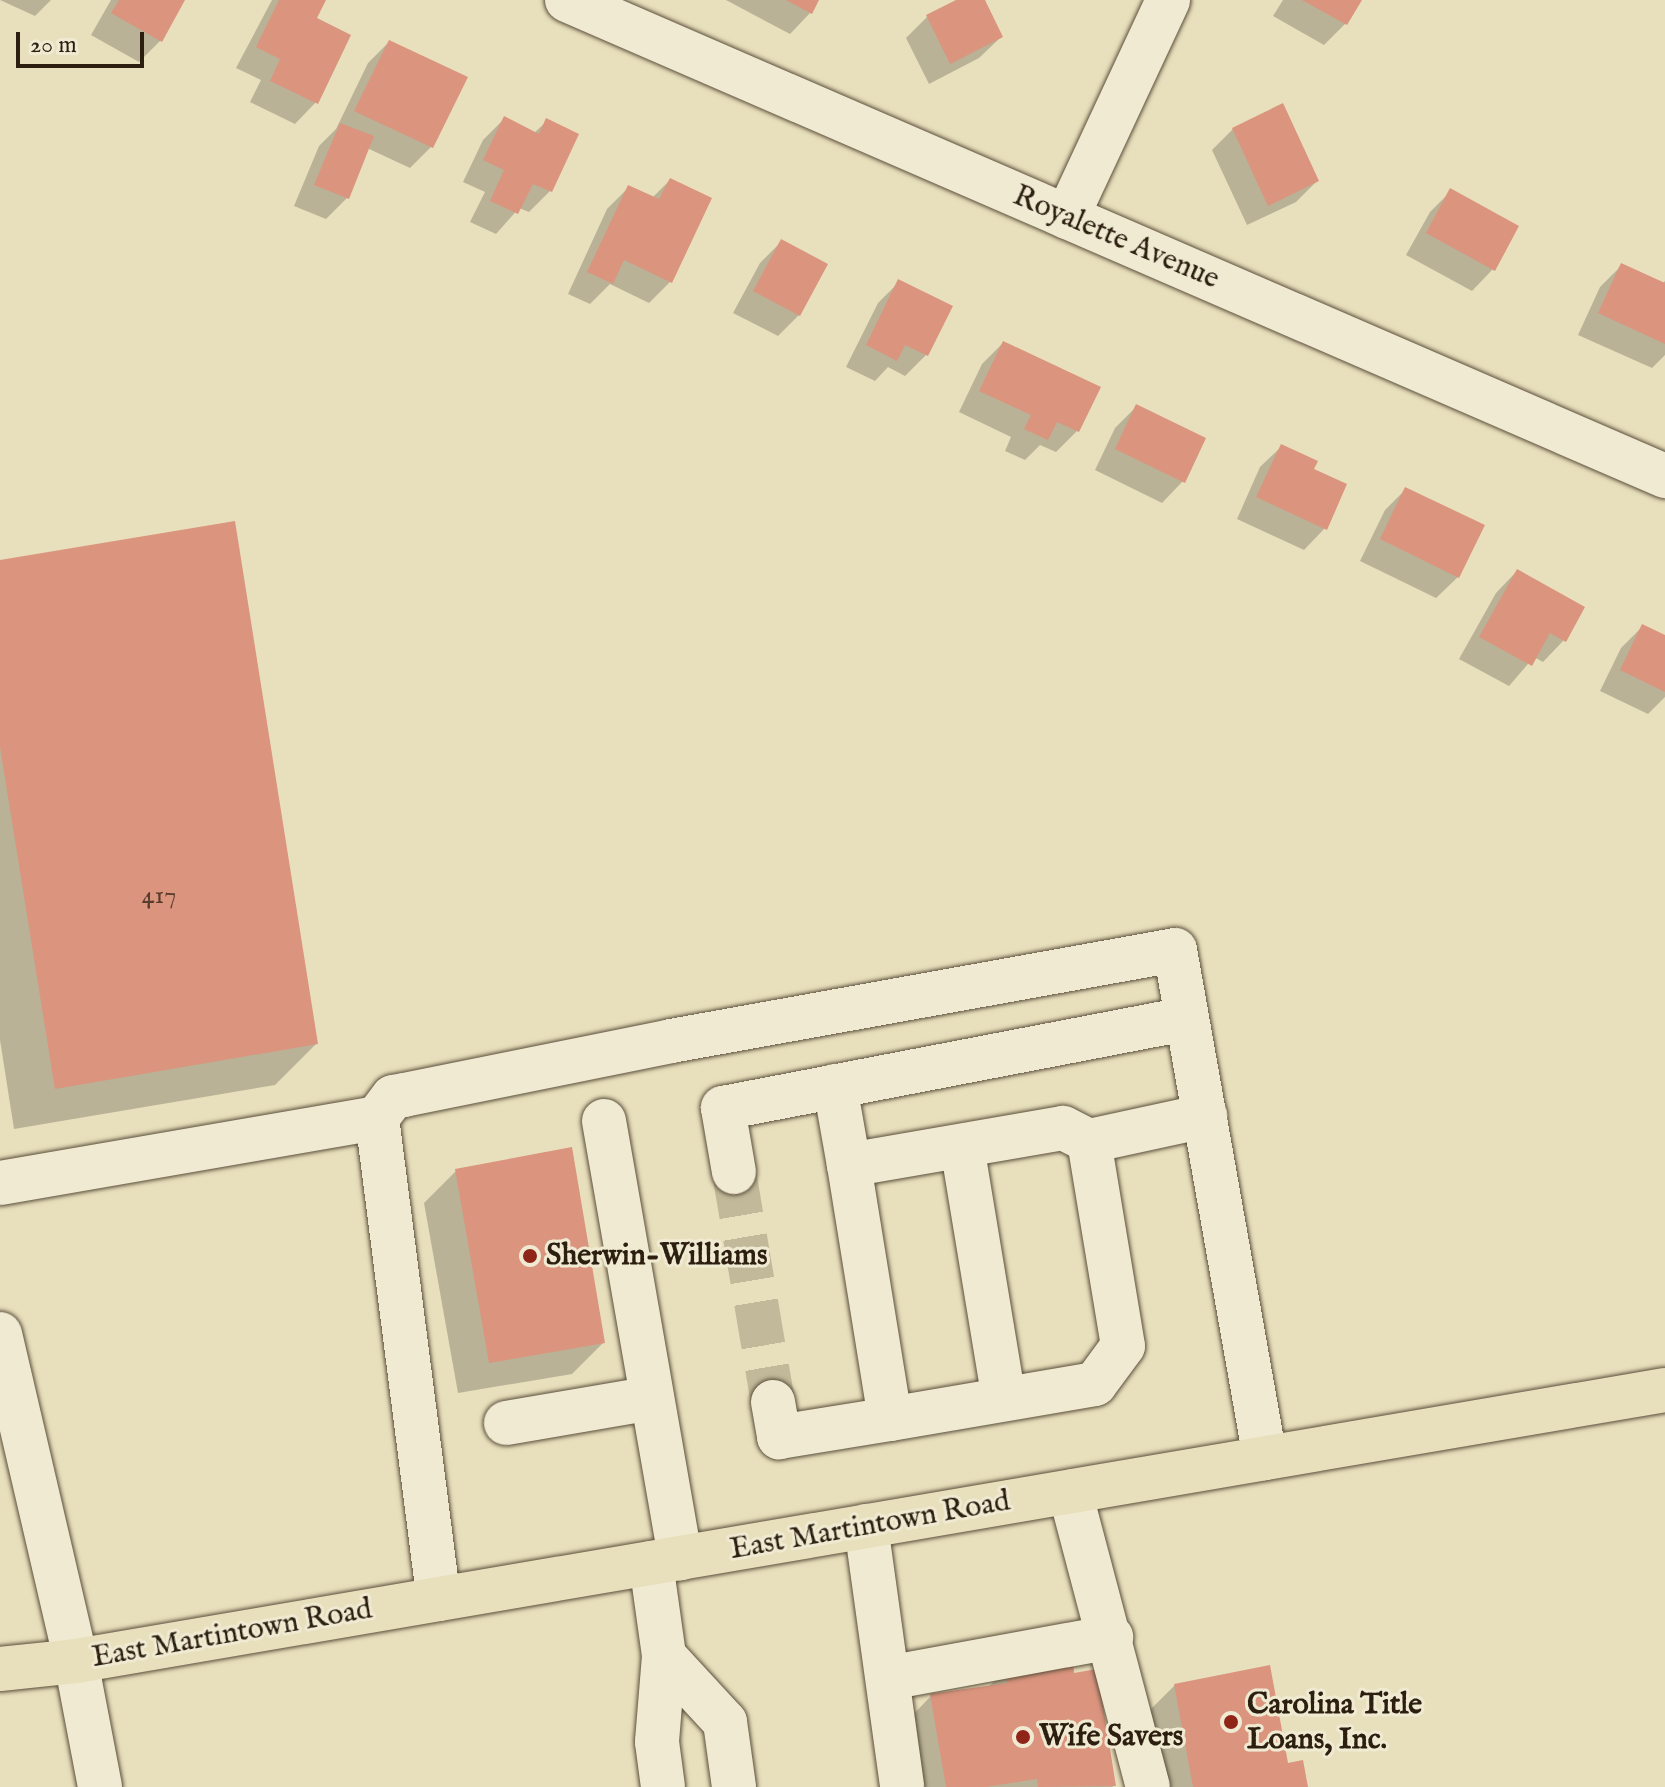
<!DOCTYPE html>
<html>
<head>
<meta charset="utf-8">
<style>
  body { margin:0 }
  #map { position:relative; width:1665px; height:1787px; overflow:hidden; background:#e8dfbc; font-family:"IM FELL English",serif }
  div>[style] { position:absolute }
  [style*='--x'] { left:calc(var(--x)*1px); top:calc(var(--y)*1px); width:calc(var(--w)*1px); rotate:calc(var(--a)*1deg) }
  .shadow>* { inset:0; background:#0003 }
  .building>* { inset:0; background:#db947e }
  .minor-tunnel>* { height:44px; margin-top:-22px; transform-origin:0; background:repeating-linear-gradient(90deg,#c2b99a 0 44px,transparent 0 66px) }
  .roads { filter:drop-shadow(0 0 2px #5b4f3b) drop-shadow(0 0 2px #5b4f3b) }
  .minor>* { height:44px; margin:-22px; padding:0 22px; transform-origin:22px; border-radius:22px; background:#f0ead3 }
  .major>* { height:44px; margin:-22px; padding:0 22px; transform-origin:22px; border-radius:22px; background:#e8dfbc }
  .dots>* { width:22px; height:22px; translate:-50% -50%; box-sizing:border-box; border:4px solid #f0ead3; border-radius:50% }
  span { translate:-50% -50%; white-space:nowrap; text-align:center; line-height:1.15; -webkit-text-stroke:6px #f0ead3; paint-order:stroke }
  .number-label { font-size:26px; color:#583c2c }
  .number-label span { -webkit-text-stroke-width:0 }
  .street-label { font-size:30px; color:#2c1f10 }
  .poi-label { font-size:30px; color:#2c1f10; font-weight:700 }
  .left { translate:0 -50%; text-align:left }
  .scale { position:absolute; left:16px; top:32px; width:128px; height:36px; box-sizing:border-box; border:4px solid #2c1f10; border-top:0; padding-left:10px; font-size:24px; line-height:28px; white-space:nowrap; color:#2c1f10; -webkit-text-stroke:6px #f0ead3; paint-order:stroke }
</style>
</head>
<body>
<div id="map">
  <div class="shadow">
    <div style="clip-path:polygon(0 0,51px 0,35px 16px)"></div>
    <div style="clip-path:polygon(111px 0,183px 0,160px 41px,139px 62px,91px 35px)"></div>
    <div style="clip-path:polygon(272px 0,323px 0,314px 19px,316px 102px,295px 124px,250px 102px,261px 80px,236px 68px)"></div>
    <div style="clip-path:polygon(726px 0,817px 0,811px 12px,790px 34px)"></div>
    <div style="clip-path:polygon(961px 0,982px 0,1001px 37px,979px 58px,929px 84px,906px 38px,927px 17px)"></div>
    <div style="clip-path:polygon(1283px 0,1359px 0,1345px 24px,1324px 45px,1273px 16px)"></div>
    <div style="clip-path:polygon(389px 42px,431px 147px,410px 168px,367px 148px,347px 198px,326px 219px,294px 206px,319px 146px,336px 129px,368px 63px)"></div>
    <div style="clip-path:polygon(504px 119px,534px 133px,547px 121px,576px 135px,550px 191px,529px 212px,519px 208px,496px 234px,470px 222px,485px 192px,463px 182px,483px 140px)"></div>
    <div style="clip-path:polygon(1233px 129px,1317px 181px,1296px 202px,1247px 225px,1212px 150px)"></div>
    <div style="clip-path:polygon(670px 180px,670px 282px,649px 303px,610px 284px,590px 304px,568px 294px,607px 209px,629px 187px,652px 198px)"></div>
    <div style="clip-path:polygon(1451px 191px,1493px 269px,1472px 291px,1406px 255px,1430px 212px)"></div>
    <div style="clip-path:polygon(781px 242px,799px 315px,778px 336px,733px 313px,760px 263px)"></div>
    <div style="clip-path:polygon(1621px 266px,1662px 284px,1665px 281px,1665px 355px,1652px 368px,1578px 335px,1600px 287px)"></div>
    <div style="clip-path:polygon(899px 282px,926px 355px,905px 376px,888px 367px,875px 381px,846px 367px,878px 303px)"></div>
    <div style="clip-path:polygon(1003px 343px,1077px 431px,1056px 452px,1040px 445px,1025px 460px,1005px 451px,1011px 437px,959px 412px,982px 364px)"></div>
    <div style="clip-path:polygon(1136px 407px,1183px 481px,1162px 503px,1095px 470px,1115px 428px)"></div>
    <div style="clip-path:polygon(1282px 446px,1311px 470px,1325px 528px,1304px 550px,1237px 519px,1260px 467px)"></div>
    <div style="clip-path:polygon(1406px 489px,1458px 577px,1436px 598px,1360px 561px,1385px 510px)"></div>
    <div style="clip-path:polygon(0 562px,316px 1044px,275px 1085px,14px 1129px,0 1040px)"></div>
    <div style="clip-path:polygon(1517px 571px,1564px 640px,1543px 662px,1534px 657px,1509px 686px,1459px 659px,1496px 593px)"></div>
    <div style="clip-path:polygon(1643px 626px,1665px 638px,1665px 697px,1648px 714px,1600px 691px,1621px 648px)"></div>
    <div style="clip-path:polygon(456px 1171px,603px 1343px,572px 1374px,458px 1393px,424px 1203px)"></div>
    <div style="clip-path:polygon(1005px 1671px,1072px 1675px,1113px 1787px,910px 1787px,900px 1728px,931px 1696px,987px 1688px)"></div>
    <div style="clip-path:polygon(1175px 1685px,1286px 1765px,1306px 1787px,1156px 1787px,1143px 1717px)"></div>
  </div>
  <div class="building">
    <div style="clip-path:polygon(119px 0,185px 0,162px 42px,111px 13px)"></div>
    <div style="clip-path:polygon(279px 0,326px 0,317px 18px,351px 35px,318px 104px,270px 81px,280px 59px,256px 47px)"></div>
    <div style="clip-path:polygon(786px 0,819px 0,812px 14px)"></div>
    <div style="clip-path:polygon(956px 0,985px 0,1003px 37px,950px 64px,926px 15px)"></div>
    <div style="clip-path:polygon(1302px 0,1362px 0,1347px 25px)"></div>
    <div style="clip-path:polygon(389px 40px,468px 77px,433px 148px,354px 111px)"></div>
    <div style="clip-path:polygon(1283px 103px,1319px 181px,1268px 206px,1232px 128px)"></div>
    <div style="clip-path:polygon(504px 116px,539px 134px,546px 118px,579px 134px,552px 192px,533px 184px,518px 214px,490px 201px,504px 170px,483px 160px)"></div>
    <div style="clip-path:polygon(340px 123px,374px 136px,349px 199px,314px 185px)"></div>
    <div style="clip-path:polygon(670px 178px,712px 198px,672px 283px,624px 260px,613px 284px,587px 272px,628px 185px,659px 199px)"></div>
    <div style="clip-path:polygon(1450px 188px,1519px 226px,1495px 271px,1426px 233px)"></div>
    <div style="clip-path:polygon(781px 239px,828px 264px,800px 316px,753px 291px)"></div>
    <div style="clip-path:polygon(1621px 263px,1665px 283px,1665px 344px,1598px 313px)"></div>
    <div style="clip-path:polygon(898px 279px,953px 306px,928px 356px,905px 345px,897px 361px,866px 345px)"></div>
    <div style="clip-path:polygon(1003px 341px,1101px 387px,1079px 432px,1057px 422px,1048px 440px,1024px 429px,1031px 415px,979px 391px)"></div>
    <div style="clip-path:polygon(1136px 404px,1206px 438px,1185px 483px,1115px 449px)"></div>
    <div style="clip-path:polygon(1281px 444px,1318px 461px,1314px 469px,1347px 484px,1327px 530px,1256px 497px)"></div>
    <div style="clip-path:polygon(1405px 487px,1485px 525px,1459px 578px,1380px 539px)"></div>
    <div style="clip-path:polygon(235px 521px,318px 1044px,55px 1089px,0 747px,0 560px)"></div>
    <div style="clip-path:polygon(1517px 569px,1585px 607px,1566px 642px,1550px 633px,1532px 666px,1479px 637px)"></div>
    <div style="clip-path:polygon(1642px 624px,1665px 635px,1665px 692px,1620px 670px)"></div>
    <div style="clip-path:polygon(572px 1147px,605px 1343px,489px 1363px,455px 1169px)"></div>
    <div style="clip-path:polygon(1073px 1659px,1074px 1673px,1097px 1669px,1116px 1786px,1038px 1787px,1037px 1779px,985px 1787px,946px 1787px,930px 1694px,1007px 1683px,1004px 1669px)"></div>
    <div style="clip-path:polygon(1270px 1665px,1288px 1763px,1303px 1760px,1308px 1787px,1193px 1787px,1174px 1684px)"></div>
  </div>
  <div class="minor-tunnel">
    <div style="--x:734;--y:1172;--w:233;--a:80.4"></div>
  </div>
  <div class="roads">
    <div class="minor">
      <div style="--x:567;--y:0;--w:1197;--a:23.44"></div>
      <div style="--x:1067;--y:217;--w:239;--a:-65"></div>
      <div style="--x:835;--y:1086;--w:80;--a:80"></div>
      <div style="--x:377;--y:1118;--w:26;--a:-53"></div>
      <div style="--x:393;--y:1097;--w:11;--a:-10"></div>
      <div style="--x:404;--y:1095;--w:272;--a:-11.4"></div>
      <div style="--x:671;--y:1041;--w:512;--a:-10.23"></div>
      <div style="--x:1175;--y:950;--w:516;--a:79.95"></div>
      <div style="--x:604;--y:1121;--w:444;--a:80.1"></div>
      <div style="--x:1089;--y:1141;--w:119;--a:-12.2"></div>
      <div style="--x:962;--y:1146;--w:256;--a:80.6"></div>
      <div style="--x:734;--y:1172;--w:65;--a:-99.8"></div>
      <div style="--x:723;--y:1108;--w:472;--a:-10.9"></div>
      <div style="--x:0;--y:1183;--w:383;--a:-9.8"></div>
      <div style="--x:377;--y:1118;--w:485;--a:82.7"></div>
      <div style="--x:0;--y:1334;--w:336;--a:76.9"></div>
      <div style="--x:76;--y:1661;--w:128;--a:79.2"></div>
      <div style="--x:773;--y:1402;--w:36;--a:80"></div>
      <div style="--x:779;--y:1437;--w:112;--a:-9.2"></div>
      <div style="--x:890;--y:1419;--w:208;--a:-9.7"></div>
      <div style="--x:1095;--y:1384;--w:47;--a:-53.6"></div>
      <div style="--x:1123;--y:1346;--w:208;--a:-99.4"></div>
      <div style="--x:1089;--y:1141;--w:29;--a:-153"></div>
      <div style="--x:1063;--y:1128;--w:217;--a:170.2"></div>
      <div style="--x:849;--y:1165;--w:257;--a:80.8"></div>
      <div style="--x:506;--y:1423;--w:148;--a:-9.7"></div>
      <div style="--x:1070;--y:1492;--w:305;--a:75.2"></div>
      <div style="--x:866;--y:1526;--w:263;--a:82.1"></div>
      <div style="--x:651;--y:1563;--w:94;--a:82"></div>
      <div style="--x:664;--y:1656;--w:86;--a:94.7"></div>
      <div style="--x:657;--y:1742;--w:45;--a:82.4"></div>
      <div style="--x:664;--y:1656;--w:90;--a:47.3"></div>
      <div style="--x:725;--y:1722;--w:66;--a:82.1"></div>
      <div style="--x:888;--y:1678;--w:227;--a:-10.4"></div>
    </div>
    <div class="major">
      <div style="--x:0;--y:1669;--w:76;--a:-6"></div>
      <div style="--x:76;--y:1661;--w:1612;--a:-9.68"></div>
    </div>
  </div>
  <div class="dots">
    <div style="left:530px;top:1256px;background:#8f2418"></div>
    <div style="left:1231px;top:1722px;background:#8f2418"></div>
    <div style="left:1023px;top:1737px;background:#8f2418"></div>
  </div>
  <div class="number-label">
    <span style="left:159px;top:896px">417</span>
  </div>
  <div class="street-label">
    <span style="left:1116px;top:238px;rotate:23deg">Royalette Avenue</span>
    <span style="left:870px;top:1526px;rotate:-10deg">East Martintown Road</span>
    <span style="left:232px;top:1634px;rotate:-10deg">East Martintown Road</span>
  </div>
  <div class="poi-label">
    <span class="left" style="left:546px;top:1256px">Sherwin-Williams</span>
    <span class="left" style="left:1247px;top:1722px">Carolina Title<br>Loans, Inc.</span>
    <span class="left" style="left:1039px;top:1737px">Wife Savers</span>
  </div>
  <div class="scale">20 m</div>
</div>
</body>
</html>
